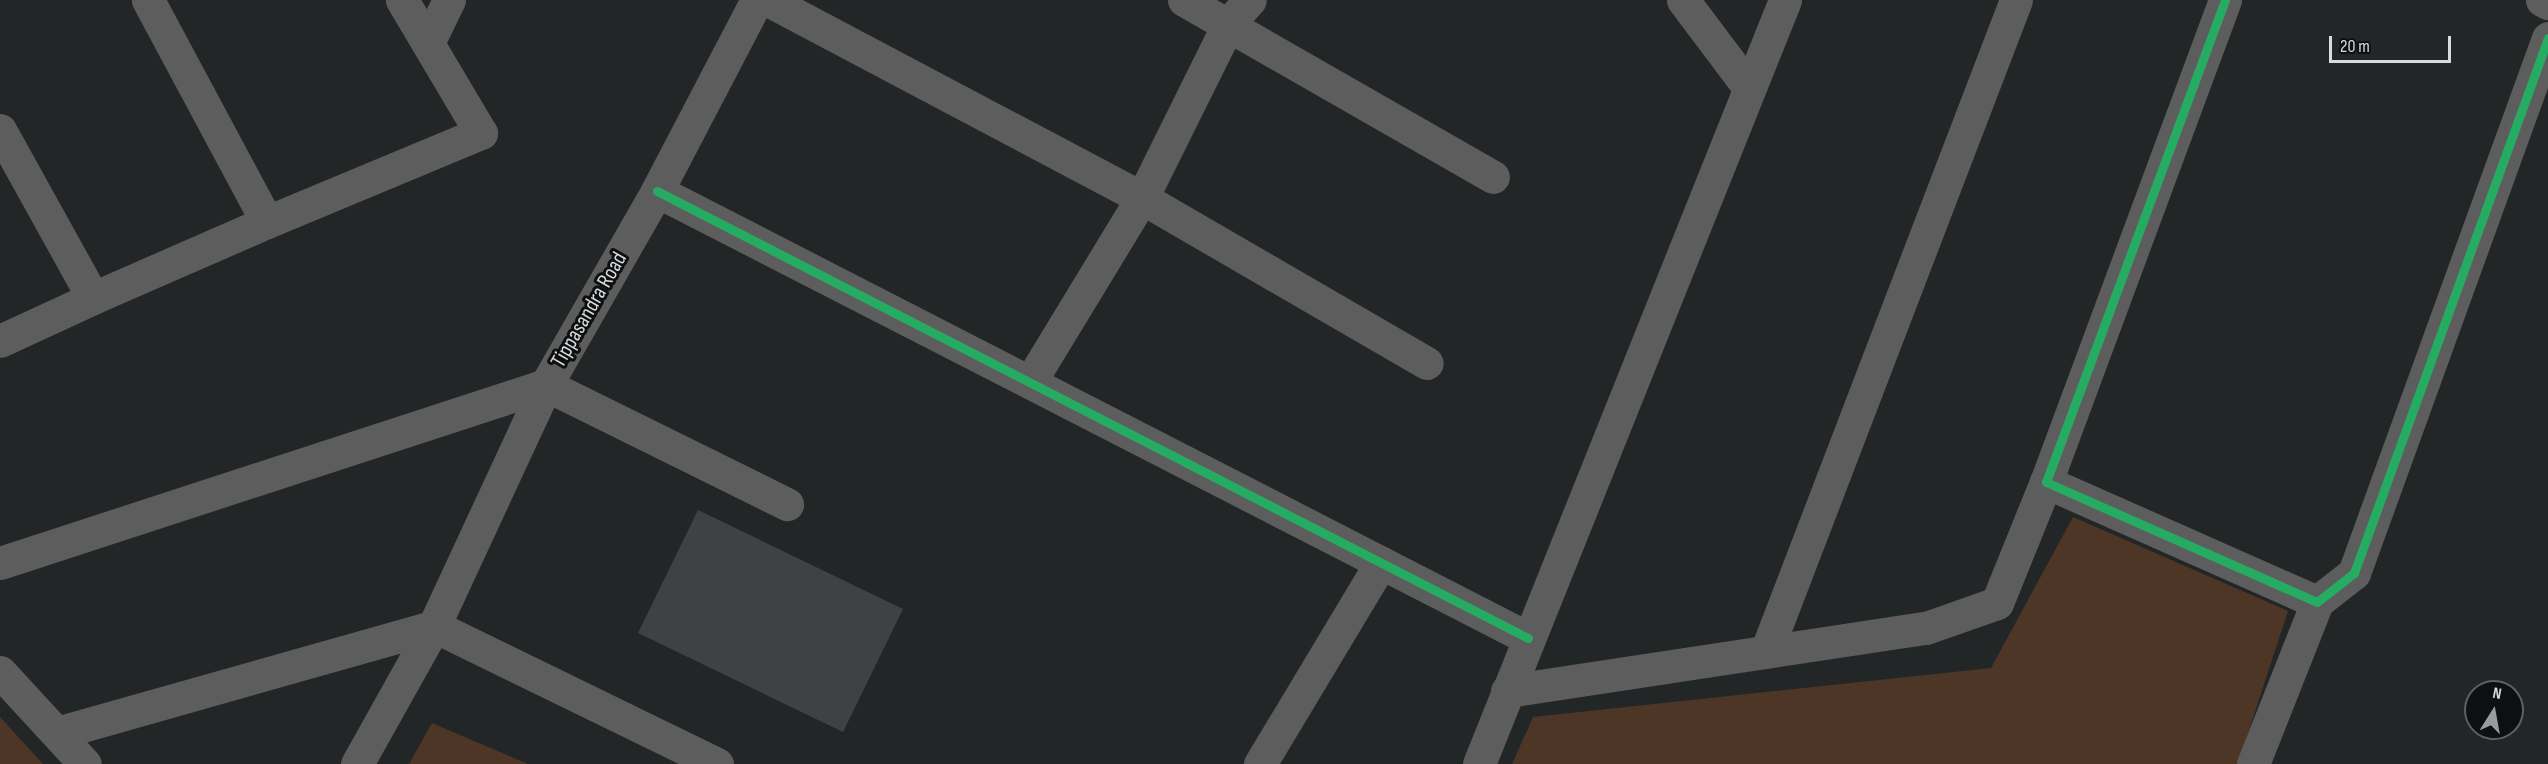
<!DOCTYPE html>
<html>
<head>
<meta charset="utf-8">
<style>
  body { margin:0 }
  #map { position:relative; width:2548px; height:764px; overflow:hidden; background:#232627; font-family:"Sofia Sans Condensed",sans-serif }
  div>[style] { position:absolute }
  [style*='--x'] { left:calc(var(--x)*1px); top:calc(var(--y)*1px); width:calc(var(--w)*1px); rotate:calc(var(--a)*1deg) }
  .green>* { inset:0; background:#4d3625 }
  .building>* { inset:0; background:#404142 }
  .minor>* { height:33px; margin:-16.5px; padding:0 16.5px; transform-origin:16.5px; border-radius:16.5px; background:#5e5d5d }
  .major>* { height:33px; margin:-16.5px; padding:0 16.5px; transform-origin:16.5px; border-radius:16.5px; background:#5e5e5e }
  .cycleway>* { height:9px; margin:-4.5px; padding:0 4.5px; transform-origin:4.5px; border-radius:4.5px; background:#26ab63 }
  span { translate:-50% -50%; white-space:nowrap; text-align:center; line-height:1.15; -webkit-text-stroke:6px #0d0f10; paint-order:stroke }
  .street-label { font-size:22px; color:#d8dbdb }
  .north { position:absolute; left:2464px; top:680px; width:60px; height:60px; box-sizing:border-box; background:#0d0f10; border:2px solid #5e6161; border-radius:50%; rotate:11deg; font-size:16px; font-weight:700; line-height:24px; text-align:center; color:#d8dbdb }
  .north::after { content:''; display:block; margin:auto; width:21px; height:27px; background:#999c9c; clip-path:polygon(50% 0,100% 100%,50% 72%,0 100%) }
  .scale { position:absolute; left:2329px; top:36px; width:122px; height:27px; box-sizing:border-box; border:3px solid #d8dbdb; border-top:0; padding-left:8px; font-size:18px; line-height:21px; white-space:nowrap; color:#d8dbdb; -webkit-text-stroke:4px #0d0f10; paint-order:stroke }
</style>
</head>
<body>
<div id="map">
  <div class="green">
    <div style="clip-path:polygon(2073px 517px,2288px 611px,2238px 764px,1512px 764px,1533px 717px,1991px 668px)"></div>
    <div style="clip-path:polygon(0 717px,43px 764px,0 764px)"></div>
    <div style="clip-path:polygon(432px 723px,528px 764px,409px 764px)"></div>
  </div>
  <div class="building">
    <div style="clip-path:polygon(698px 510px,903px 609px,843px 732px,638px 633px)"></div>
  </div>
  <div class="minor">
    <div style="--x:768;--y:0;--w:423;--a:27.9"></div>
    <div style="--x:1142;--y:198;--w:329;--a:30.1"></div>
    <div style="--x:1184;--y:0;--w:356;--a:29.8"></div>
    <div style="--x:1683;--y:0;--w:110;--a:53.1"></div>
    <div style="--x:2225;--y:0;--w:514;--a:110.37"></div>
    <div style="--x:2046;--y:482;--w:296;--a:23.9"></div>
    <div style="--x:2317;--y:602;--w:47;--a:-38.1"></div>
    <div style="--x:2354;--y:573;--w:569;--a:-70.07"></div>
    <div style="--x:2542;--y:0;--w:7;--a:27"></div>
    <div style="--x:428;--y:43;--w:48;--a:-64"></div>
    <div style="--x:0;--y:130;--w:192;--a:61"></div>
    <div style="--x:93;--y:298;--w:102;--a:155.2"></div>
    <div style="--x:657;--y:191;--w:979;--a:27.17"></div>
    <div style="--x:267;--y:222;--w:232;--a:-22.6"></div>
    <div style="--x:481;--y:133;--w:155;--a:-120.7"></div>
    <div style="--x:93;--y:298;--w:190;--a:-23.6"></div>
    <div style="--x:267;--y:222;--w:252;--a:-118.2"></div>
    <div style="--x:1030;--y:382;--w:215;--a:-58.7"></div>
    <div style="--x:1142;--y:198;--w:195;--a:-63.6"></div>
    <div style="--x:1229;--y:23;--w:31;--a:-48"></div>
    <div style="--x:0;--y:563;--w:574;--a:-18.06"></div>
    <div style="--x:546;--y:385;--w:269;--a:26.3"></div>
    <div style="--x:1766;--y:652;--w:698;--a:-69.02"></div>
    <div style="--x:1507;--y:691;--w:424;--a:-8.6"></div>
    <div style="--x:1926;--y:628;--w:75;--a:-19.4"></div>
    <div style="--x:1997;--y:603;--w:131;--a:-68"></div>
    <div style="--x:57;--y:733;--w:392;--a:-15.8"></div>
    <div style="--x:434;--y:626;--w:315;--a:26"></div>
    <div style="--x:357;--y:764;--w:158;--a:-60.8"></div>
    <div style="--x:434;--y:626;--w:266;--a:-65.1"></div>
    <div style="--x:546;--y:385;--w:224;--a:-60.2"></div>
    <div style="--x:657;--y:191;--w:216;--a:-62.4"></div>
    <div style="--x:1260;--y:764;--w:235;--a:-59"></div>
    <div style="--x:1479;--y:764;--w:823;--a:-68.17"></div>
    <div style="--x:2253;--y:764;--w:174;--a:-68.4"></div>
  </div>
  <div class="major">
    <div style="--x:0;--y:672;--w:125;--a:47.3"></div>
  </div>
  <div class="cycleway">
    <div style="--x:2225;--y:0;--w:514;--a:110.37"></div>
    <div style="--x:2046;--y:482;--w:296;--a:23.9"></div>
    <div style="--x:2317;--y:602;--w:47;--a:-38.1"></div>
    <div style="--x:2354;--y:573;--w:569;--a:-70.07"></div>
    <div style="--x:657;--y:191;--w:979;--a:27.17"></div>
  </div>
  <div class="street-label">
    <span style="left:589px;top:310px;rotate:-60deg">Tippasandra Road</span>
  </div>
  <div class="north">N</div>
  <div class="scale">20 m</div>
</div>
</body>
</html>
